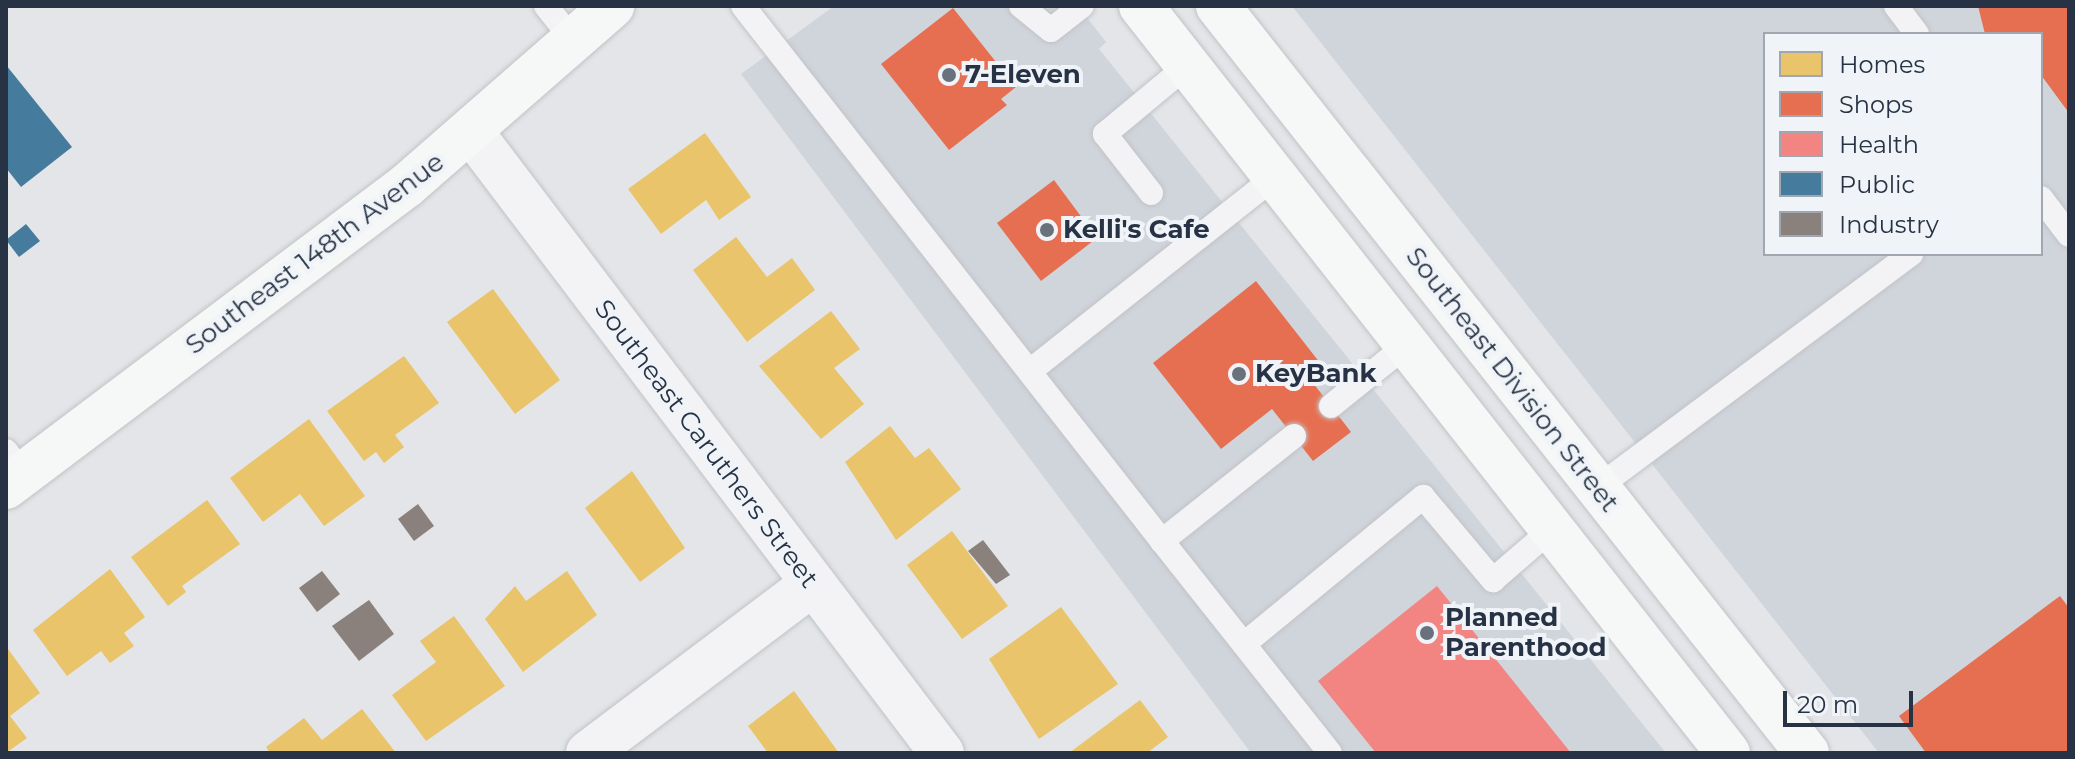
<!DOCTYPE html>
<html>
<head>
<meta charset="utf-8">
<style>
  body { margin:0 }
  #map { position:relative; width:2075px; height:759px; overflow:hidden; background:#e3e5e8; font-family:Montserrat,sans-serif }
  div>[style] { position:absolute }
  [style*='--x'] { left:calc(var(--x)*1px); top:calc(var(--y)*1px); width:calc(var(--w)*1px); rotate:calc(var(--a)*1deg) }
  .built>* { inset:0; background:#d0d5dc }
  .homes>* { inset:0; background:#e9c46a }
  .shops>* { inset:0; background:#e76f51 }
  .health>* { inset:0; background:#f28482 }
  .public>* { inset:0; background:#457b9d }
  .industry>* { inset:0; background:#8a817c }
  .roads { filter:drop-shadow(0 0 2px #c1c3c6) drop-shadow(0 0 2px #c1c3c6) }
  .service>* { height:24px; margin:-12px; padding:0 12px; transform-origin:12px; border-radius:12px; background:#f3f3f5 }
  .minor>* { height:44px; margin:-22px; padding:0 22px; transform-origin:22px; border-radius:22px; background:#f3f3f5 }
  .secondary>* { height:44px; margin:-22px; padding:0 22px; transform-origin:22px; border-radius:22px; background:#f6f7f7 }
  .primary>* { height:44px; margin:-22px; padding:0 22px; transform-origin:22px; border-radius:22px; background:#f6f7f7 }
  .dots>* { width:22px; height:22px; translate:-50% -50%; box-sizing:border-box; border:4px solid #f0f4f8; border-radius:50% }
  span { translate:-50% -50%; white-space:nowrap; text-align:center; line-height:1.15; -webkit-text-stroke:8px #f0f4f8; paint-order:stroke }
  .poi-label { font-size:26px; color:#273344; font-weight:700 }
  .left { translate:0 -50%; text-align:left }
  .street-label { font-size:26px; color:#273344 }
  .frame { position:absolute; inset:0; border:8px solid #273344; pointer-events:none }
  .legend { position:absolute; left:1763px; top:32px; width:280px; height:224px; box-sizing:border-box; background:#f0f4f8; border:2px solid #a0a7b0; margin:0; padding:10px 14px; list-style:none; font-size:24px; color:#273344 }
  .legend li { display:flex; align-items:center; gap:16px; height:40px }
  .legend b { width:40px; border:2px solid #a0a7b0 }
  .scale { position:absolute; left:1783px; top:691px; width:130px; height:36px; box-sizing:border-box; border:4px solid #273344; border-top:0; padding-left:10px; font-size:24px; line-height:28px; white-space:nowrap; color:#273344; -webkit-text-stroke:6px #f0f4f8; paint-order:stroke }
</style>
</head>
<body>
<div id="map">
  <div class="built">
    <div style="clip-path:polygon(834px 6px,1078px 6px,1106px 42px,1099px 49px,1666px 753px,1251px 753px,741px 74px)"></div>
    <div style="clip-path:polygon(evenodd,1292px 6px,2069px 6px,2069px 753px,1879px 753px,1292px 6px,1765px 34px,2041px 34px,2041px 254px,1765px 254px,1765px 34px)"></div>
  </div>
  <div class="homes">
    <div style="clip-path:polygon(705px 133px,751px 197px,719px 220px,706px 200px,661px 234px,628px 189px)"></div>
    <div style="clip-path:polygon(736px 237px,767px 277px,792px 258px,815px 290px,747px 342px,693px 270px)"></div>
    <div style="clip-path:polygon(493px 289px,560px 380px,515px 414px,447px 322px)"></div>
    <div style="clip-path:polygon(831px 311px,860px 349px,834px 368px,864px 404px,821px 439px,759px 366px)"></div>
    <div style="clip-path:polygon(404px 356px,439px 403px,395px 435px,404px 447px,384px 463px,376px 452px,364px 461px,327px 411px)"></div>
    <div style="clip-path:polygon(309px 419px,365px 496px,324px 526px,300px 494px,263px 522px,230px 478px)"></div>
    <div style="clip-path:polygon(890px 426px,915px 458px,929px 448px,961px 489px,896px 540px,845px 462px)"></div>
    <div style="clip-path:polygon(632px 471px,685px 548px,640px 582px,585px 508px)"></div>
    <div style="clip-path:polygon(207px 500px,240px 544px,182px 586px,186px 592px,168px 606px,131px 557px)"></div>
    <div style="clip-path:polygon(952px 531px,1008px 606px,962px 639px,907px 565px)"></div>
    <div style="clip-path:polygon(110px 569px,145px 617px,124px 633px,134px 646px,110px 663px,101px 651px,67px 676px,33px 630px)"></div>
    <div style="clip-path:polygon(567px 571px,597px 615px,523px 672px,485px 619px,515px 586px,526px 601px)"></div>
    <div style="clip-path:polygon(1061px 607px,1118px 684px,1039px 739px,989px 659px)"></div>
    <div style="clip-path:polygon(454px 616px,505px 686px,426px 741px,392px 695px,436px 662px,420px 641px)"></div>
    <div style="clip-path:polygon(8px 649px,40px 693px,10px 716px,27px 738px,6px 753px)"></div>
    <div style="clip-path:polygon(794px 691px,839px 753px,768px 753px,748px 726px)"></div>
    <div style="clip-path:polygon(1140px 700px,1168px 737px,1147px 753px,1069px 753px)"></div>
    <div style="clip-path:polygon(362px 709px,396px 753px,270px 753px,266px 747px,304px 718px,322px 740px)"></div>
  </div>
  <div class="shops">
    <div style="clip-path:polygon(1978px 6px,2069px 6px,2069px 113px,2041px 75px,2041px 34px,1985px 34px)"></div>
    <div style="clip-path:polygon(953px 8px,1016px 87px,1001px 99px,1007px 105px,949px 150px,881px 64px)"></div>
    <div style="clip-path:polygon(1054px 180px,1097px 238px,1041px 281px,997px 223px)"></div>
    <div style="clip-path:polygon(1256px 281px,1324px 368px,1310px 379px,1351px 432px,1313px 461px,1272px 409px,1221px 449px,1153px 363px)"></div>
    <div style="clip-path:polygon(2060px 596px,2069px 608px,2069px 753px,1926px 753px,1899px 716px)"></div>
  </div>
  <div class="health">
    <div style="clip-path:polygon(1437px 586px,1571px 753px,1376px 753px,1318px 681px)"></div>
  </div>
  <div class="public">
    <div style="clip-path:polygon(6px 65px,72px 147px,21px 187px,6px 168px)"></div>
    <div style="clip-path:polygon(26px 224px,40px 241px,19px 257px,6px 240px)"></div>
  </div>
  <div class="industry">
    <div style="clip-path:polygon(418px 504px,434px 526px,414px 541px,398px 519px)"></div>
    <div style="clip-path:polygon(983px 540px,1010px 575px,996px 584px,968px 551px)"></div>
    <div style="clip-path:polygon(322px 571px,340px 594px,317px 612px,299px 588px)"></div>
    <div style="clip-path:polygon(369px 600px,394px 634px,359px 661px,332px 626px)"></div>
  </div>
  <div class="roads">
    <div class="service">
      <div style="--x:546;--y:6;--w:45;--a:51.3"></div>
      <div style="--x:743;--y:6;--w:680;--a:51.93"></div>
      <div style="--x:1021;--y:6;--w:38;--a:39"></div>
      <div style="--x:1051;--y:30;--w:39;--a:-38"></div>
      <div style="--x:1896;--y:6;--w:35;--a:53"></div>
      <div style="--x:1151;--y:193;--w:75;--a:-127.9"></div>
      <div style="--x:1105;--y:134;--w:108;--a:-39.7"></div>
      <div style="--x:2041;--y:198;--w:46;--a:52.9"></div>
      <div style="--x:1030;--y:371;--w:313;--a:-38.4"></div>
      <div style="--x:1331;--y:406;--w:97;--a:-38.8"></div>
      <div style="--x:1294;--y:436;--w:169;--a:141.5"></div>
      <div style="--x:1162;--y:541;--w:270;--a:51.6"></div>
      <div style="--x:6;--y:451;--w:29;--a:54"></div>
      <div style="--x:1597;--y:488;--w:392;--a:-36.7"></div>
      <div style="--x:1244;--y:644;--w:232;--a:-39.4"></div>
      <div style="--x:1423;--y:497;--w:109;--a:49.9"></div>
      <div style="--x:1493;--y:580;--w:78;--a:-40.8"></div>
    </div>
    <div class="minor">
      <div style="--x:472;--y:133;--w:778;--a:52.84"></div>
      <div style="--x:588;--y:753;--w:279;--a:-37"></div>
    </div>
    <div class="secondary">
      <div style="--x:6;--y:487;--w:501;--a:-36.96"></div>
      <div style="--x:406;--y:186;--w:274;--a:-41.1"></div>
    </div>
    <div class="primary">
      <div style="--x:1141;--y:6;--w:950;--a:51.84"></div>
      <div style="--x:1218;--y:6;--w:951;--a:51.74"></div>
    </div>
  </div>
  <div class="dots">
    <div style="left:949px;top:75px;background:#69717d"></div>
    <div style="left:1047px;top:230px;background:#69717d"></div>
    <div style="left:1239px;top:374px;background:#69717d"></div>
    <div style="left:1427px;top:633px;background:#69717d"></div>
  </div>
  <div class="poi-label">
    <span class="left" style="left:965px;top:75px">7-Eleven</span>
    <span class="left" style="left:1063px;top:230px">Kelli's Cafe</span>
    <span class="left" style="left:1255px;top:374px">KeyBank</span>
    <span class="left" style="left:1445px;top:633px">Planned<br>Parenthood</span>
  </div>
  <div class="street-label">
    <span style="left:315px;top:254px;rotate:-37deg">Southeast 148th Avenue</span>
    <span style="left:1512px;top:380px;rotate:52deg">Southeast Division Street</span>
    <span style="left:706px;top:444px;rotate:53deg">Southeast Caruthers Street</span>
  </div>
  <div class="frame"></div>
  <ul class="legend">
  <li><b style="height:22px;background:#e9c46a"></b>Homes</li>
  <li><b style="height:22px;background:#e76f51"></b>Shops</li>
  <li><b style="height:22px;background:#f28482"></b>Health</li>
  <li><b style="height:22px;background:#457b9d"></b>Public</li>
  <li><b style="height:22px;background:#8a817c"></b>Industry</li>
  </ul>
  <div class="scale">20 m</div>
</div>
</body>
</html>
